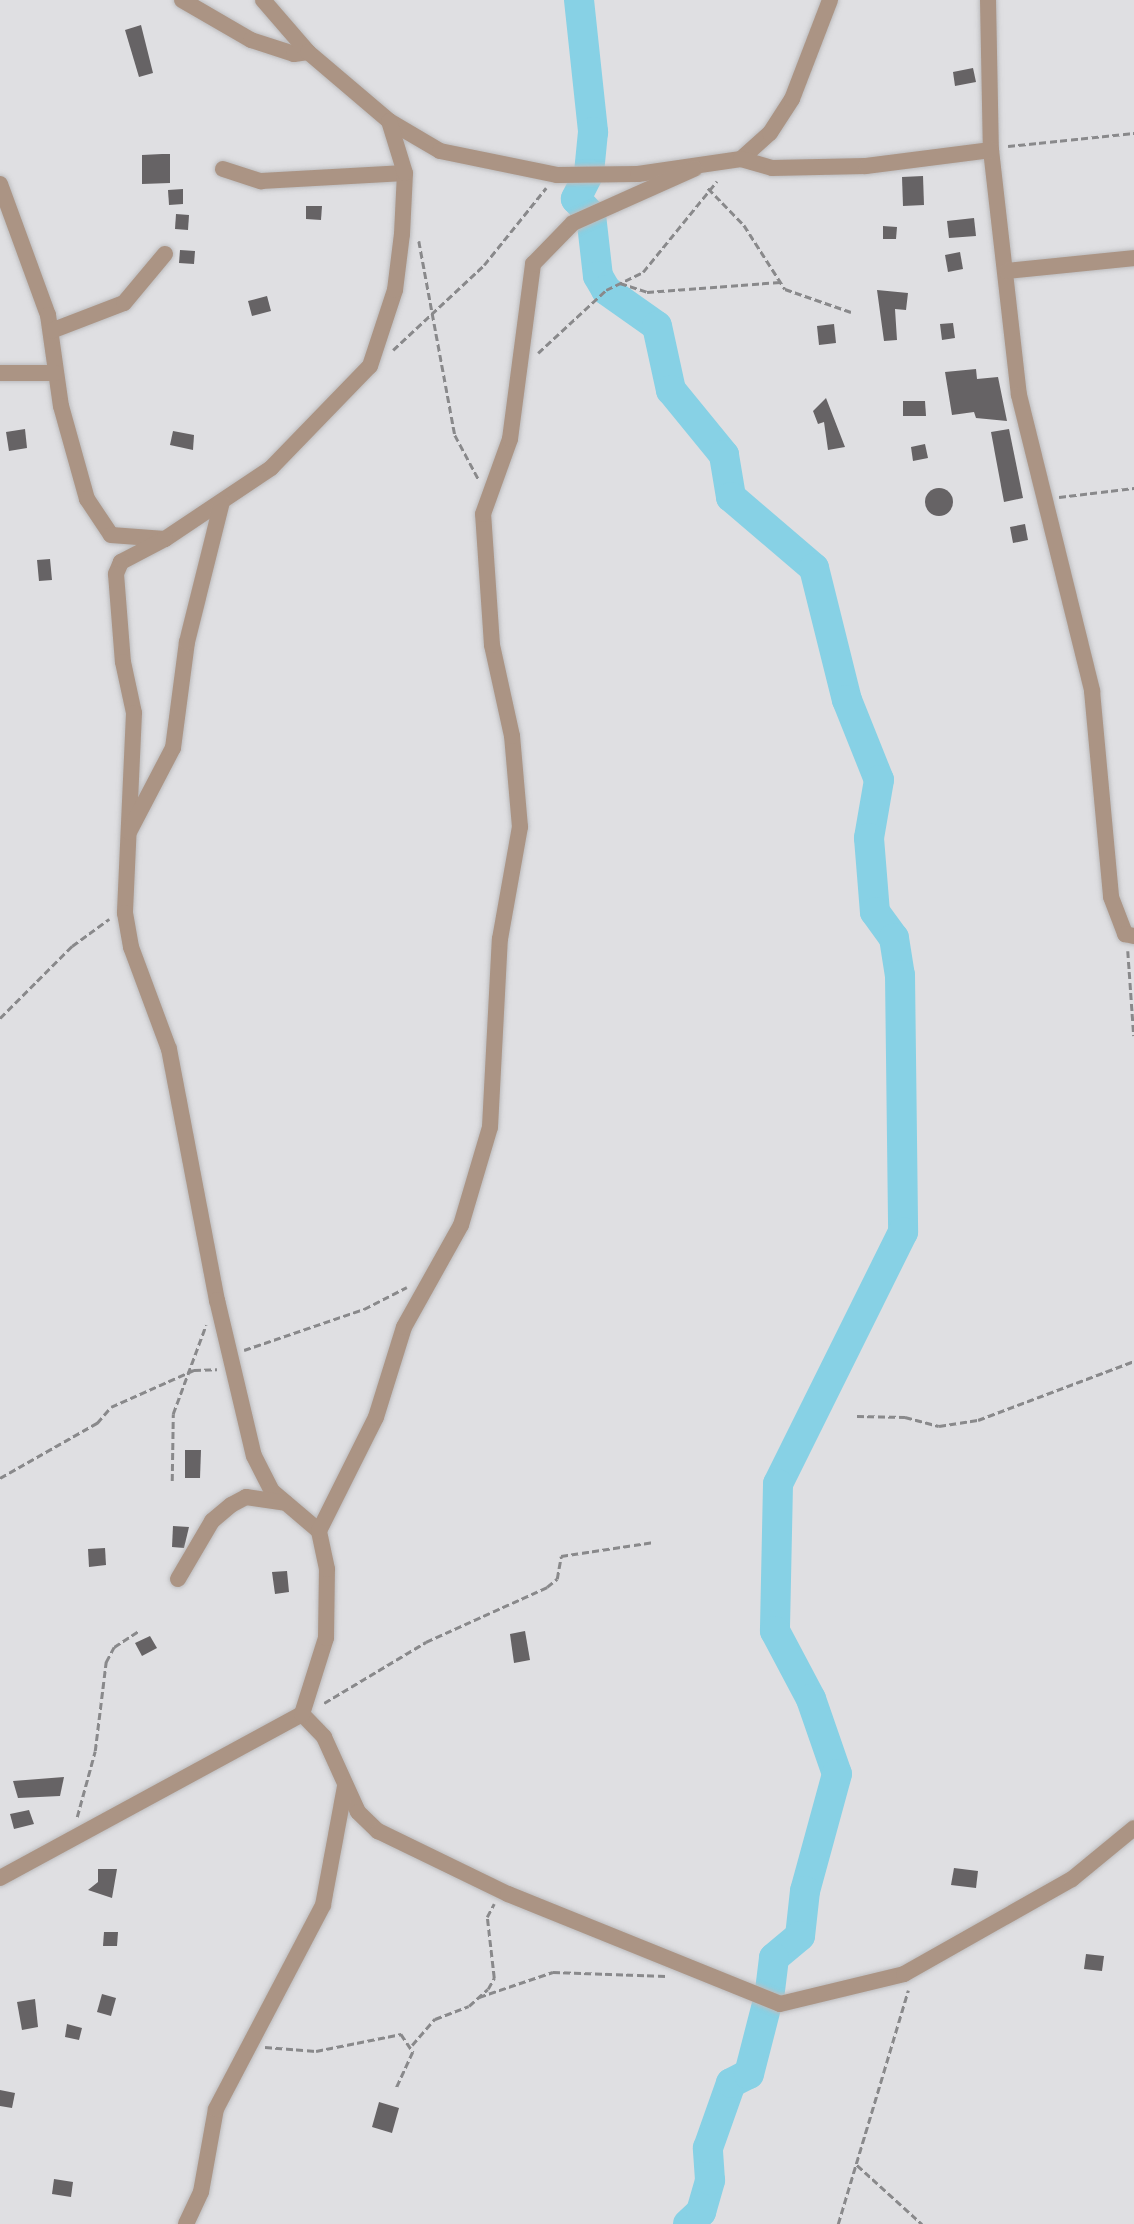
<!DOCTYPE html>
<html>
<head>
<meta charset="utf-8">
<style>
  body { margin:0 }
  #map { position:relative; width:1134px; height:2224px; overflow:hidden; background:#dfdfe2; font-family:"Source Serif 4",serif }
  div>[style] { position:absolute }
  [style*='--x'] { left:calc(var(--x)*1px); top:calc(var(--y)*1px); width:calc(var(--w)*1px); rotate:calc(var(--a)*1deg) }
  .river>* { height:30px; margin:-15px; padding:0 15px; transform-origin:15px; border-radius:15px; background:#87d1e5 }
  .building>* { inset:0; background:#666365 }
  .round { border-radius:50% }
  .path>* { height:2.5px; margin-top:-1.25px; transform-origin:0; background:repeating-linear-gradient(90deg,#89898b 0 7px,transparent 0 10.5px) }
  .roads { filter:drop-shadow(0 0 2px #bcbcbe) drop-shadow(0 0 2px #bcbcbe) }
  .street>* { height:16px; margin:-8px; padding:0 8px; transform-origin:8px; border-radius:8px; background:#ab9484 }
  span { translate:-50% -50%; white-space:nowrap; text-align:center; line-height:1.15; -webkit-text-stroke:7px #fff; paint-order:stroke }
</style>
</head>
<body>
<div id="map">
  <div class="river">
    <div style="--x:579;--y:0;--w:133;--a:83.9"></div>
    <div style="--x:593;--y:132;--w:41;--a:95.6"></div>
    <div style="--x:589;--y:173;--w:29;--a:117"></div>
    <div style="--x:576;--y:199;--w:22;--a:47"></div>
    <div style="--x:591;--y:215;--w:61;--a:83.5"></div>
    <div style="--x:598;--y:276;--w:16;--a:60"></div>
    <div style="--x:606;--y:290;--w:62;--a:35.2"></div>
    <div style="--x:657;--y:326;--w:66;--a:77.7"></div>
    <div style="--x:671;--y:390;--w:84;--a:50.8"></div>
    <div style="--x:724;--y:455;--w:43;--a:80.5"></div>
    <div style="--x:731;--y:497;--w:109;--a:40.5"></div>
    <div style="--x:814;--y:568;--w:136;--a:76"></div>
    <div style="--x:847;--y:700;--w:86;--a:68.2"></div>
    <div style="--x:879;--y:780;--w:59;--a:99.8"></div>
    <div style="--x:869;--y:838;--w:74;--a:85.4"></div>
    <div style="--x:875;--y:912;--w:32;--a:54"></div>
    <div style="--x:894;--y:938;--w:37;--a:81"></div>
    <div style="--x:900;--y:975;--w:257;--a:89.3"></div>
    <div style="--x:903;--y:1232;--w:281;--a:116.4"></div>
    <div style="--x:778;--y:1484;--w:147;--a:91.2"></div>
    <div style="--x:775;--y:1631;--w:77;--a:62.1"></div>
    <div style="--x:811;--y:1699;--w:79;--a:70.9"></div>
    <div style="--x:837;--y:1774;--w:121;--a:105.3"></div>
    <div style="--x:805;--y:1891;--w:45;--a:96.3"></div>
    <div style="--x:800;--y:1936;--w:34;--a:140"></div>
    <div style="--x:774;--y:1958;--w:39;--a:97"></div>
    <div style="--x:688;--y:2224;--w:18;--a:-43"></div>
    <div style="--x:701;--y:2212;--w:33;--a:-74"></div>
    <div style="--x:710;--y:2180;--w:32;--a:-94"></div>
    <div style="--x:708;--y:2148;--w:69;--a:-70.5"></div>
    <div style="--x:731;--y:2083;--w:20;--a:-27"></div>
    <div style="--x:749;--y:2074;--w:68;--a:-75.6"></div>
  </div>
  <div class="building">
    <div style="clip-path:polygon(141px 25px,153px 73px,139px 77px,125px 30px)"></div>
    <div style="clip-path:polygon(973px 68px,976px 82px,955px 86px,953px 72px)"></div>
    <div style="clip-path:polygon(162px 154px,170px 154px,170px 183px,142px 184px,142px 155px)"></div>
    <div style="clip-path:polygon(923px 176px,924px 205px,903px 206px,902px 177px)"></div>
    <div style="clip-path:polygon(183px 189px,183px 204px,169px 205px,168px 190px)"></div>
    <div style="clip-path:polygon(306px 206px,322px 206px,321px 220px,306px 219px)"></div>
    <div style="clip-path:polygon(176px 214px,189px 215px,188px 230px,175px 229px)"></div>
    <div style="clip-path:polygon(974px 218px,976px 236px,949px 238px,947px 221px)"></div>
    <div style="clip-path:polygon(883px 226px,897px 227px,896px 239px,883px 239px)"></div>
    <div style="clip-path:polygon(180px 250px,195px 251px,194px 264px,179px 263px)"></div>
    <div style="clip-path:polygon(960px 252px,963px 269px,948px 272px,945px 255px)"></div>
    <div style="clip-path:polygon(877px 290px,908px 293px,906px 310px,895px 309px,897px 340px,884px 341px)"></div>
    <div style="clip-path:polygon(267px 296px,271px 311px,252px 316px,248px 301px)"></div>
    <div style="clip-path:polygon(953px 323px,955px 338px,942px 340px,940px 324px)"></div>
    <div style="clip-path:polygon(834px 324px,836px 343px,819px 345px,817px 326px)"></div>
    <div style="clip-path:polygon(976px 369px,977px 379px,998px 377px,1007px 421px,976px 418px,974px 412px,952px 415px,945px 372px)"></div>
    <div style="clip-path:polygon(826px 398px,845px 447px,828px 450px,824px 422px,818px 424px,813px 411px)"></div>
    <div style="clip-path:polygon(903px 401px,925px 401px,926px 416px,903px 416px)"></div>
    <div style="clip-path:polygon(25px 429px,27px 448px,9px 451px,6px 432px)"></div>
    <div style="clip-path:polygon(1009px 429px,1023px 498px,1004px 502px,991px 432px)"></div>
    <div style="clip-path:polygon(173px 431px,194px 435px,193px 450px,170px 445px)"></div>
    <div style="clip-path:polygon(925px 444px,928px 458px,913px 461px,911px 447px)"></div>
    <div class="round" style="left:925px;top:488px;width:28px;height:28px"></div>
    <div style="clip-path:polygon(1025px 524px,1028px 540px,1013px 543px,1010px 527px)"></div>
    <div style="clip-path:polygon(50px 559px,52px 580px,39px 581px,37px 560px)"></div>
    <div style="clip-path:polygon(185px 1450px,201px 1450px,200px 1478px,185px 1478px)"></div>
    <div style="clip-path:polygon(173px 1526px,189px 1527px,184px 1548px,172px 1547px)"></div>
    <div style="clip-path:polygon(105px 1548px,106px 1565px,89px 1567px,88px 1549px)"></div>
    <div style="clip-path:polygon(287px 1571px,289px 1592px,275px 1594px,272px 1572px)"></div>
    <div style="clip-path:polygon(525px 1631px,530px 1660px,514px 1663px,510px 1634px)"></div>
    <div style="clip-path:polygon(150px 1636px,157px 1648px,142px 1656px,135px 1643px)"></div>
    <div style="clip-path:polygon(64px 1777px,60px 1796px,18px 1798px,13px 1781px)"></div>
    <div style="clip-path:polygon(29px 1810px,34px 1824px,14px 1829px,10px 1814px)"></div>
    <div style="clip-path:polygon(954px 1868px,978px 1871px,976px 1888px,951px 1885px)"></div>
    <div style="clip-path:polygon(98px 1869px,117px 1869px,112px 1898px,88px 1890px,98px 1882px)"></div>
    <div style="clip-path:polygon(104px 1932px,118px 1932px,117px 1946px,103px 1946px)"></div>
    <div style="clip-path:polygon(1086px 1954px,1104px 1956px,1102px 1971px,1084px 1969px)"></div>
    <div style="clip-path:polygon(102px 1994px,116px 1998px,111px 2016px,97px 2012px)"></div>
    <div style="clip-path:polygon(35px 1999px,38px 2027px,22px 2030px,17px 2002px)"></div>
    <div style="clip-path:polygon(67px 2024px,82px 2028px,79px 2040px,65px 2037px)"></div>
    <div style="clip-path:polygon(0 2090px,15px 2093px,12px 2108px,0 2106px)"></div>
    <div style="clip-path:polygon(379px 2102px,399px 2108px,392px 2133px,372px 2127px)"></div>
    <div style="clip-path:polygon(54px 2179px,73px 2182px,71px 2197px,52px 2194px)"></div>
  </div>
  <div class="path">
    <div style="--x:1008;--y:146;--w:127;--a:-5.9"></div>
    <div style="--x:708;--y:188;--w:52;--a:45.8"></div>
    <div style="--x:744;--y:225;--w:76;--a:57.4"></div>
    <div style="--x:785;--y:289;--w:70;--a:19.2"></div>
    <div style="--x:419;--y:241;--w:197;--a:79.5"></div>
    <div style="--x:455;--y:435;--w:51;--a:61.9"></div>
    <div style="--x:620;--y:283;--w:28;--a:18"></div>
    <div style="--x:647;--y:292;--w:134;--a:-4.3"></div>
    <div style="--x:393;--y:350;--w:125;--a:-43"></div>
    <div style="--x:484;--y:265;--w:99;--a:-51.2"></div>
    <div style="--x:538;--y:353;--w:93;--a:-42.8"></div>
    <div style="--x:606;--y:290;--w:41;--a:-25.9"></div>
    <div style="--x:643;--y:272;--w:117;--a:-50.9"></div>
    <div style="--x:1059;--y:497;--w:76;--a:-6.8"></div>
    <div style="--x:1128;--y:951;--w:85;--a:86"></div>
    <div style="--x:0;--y:1018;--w:102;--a:-45"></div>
    <div style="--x:72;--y:946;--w:46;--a:-36.1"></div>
    <div style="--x:244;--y:1350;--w:127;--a:-18.9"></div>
    <div style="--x:364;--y:1309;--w:48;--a:-27.1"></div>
    <div style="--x:857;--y:1416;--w:48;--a:1.2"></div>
    <div style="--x:905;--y:1417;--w:35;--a:15"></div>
    <div style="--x:939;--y:1426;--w:39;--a:-9"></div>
    <div style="--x:978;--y:1420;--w:167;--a:-20.7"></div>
    <div style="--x:0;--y:1478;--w:112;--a:-29.6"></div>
    <div style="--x:97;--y:1423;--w:21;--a:-49"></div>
    <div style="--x:111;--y:1407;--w:91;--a:-24"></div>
    <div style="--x:194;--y:1370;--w:23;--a:-2"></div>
    <div style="--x:172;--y:1481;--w:67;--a:-89.1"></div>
    <div style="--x:173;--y:1414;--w:95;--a:-69.7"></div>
    <div style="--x:324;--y:1703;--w:119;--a:-30.9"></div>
    <div style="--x:426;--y:1642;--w:133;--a:-24.4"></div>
    <div style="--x:547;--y:1587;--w:13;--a:-39"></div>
    <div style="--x:557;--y:1579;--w:23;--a:-80"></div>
    <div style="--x:561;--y:1556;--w:94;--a:-8.6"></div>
    <div style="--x:77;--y:1817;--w:68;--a:-74.7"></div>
    <div style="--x:95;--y:1751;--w:90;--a:-83"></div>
    <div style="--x:106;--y:1662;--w:17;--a:-62"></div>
    <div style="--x:114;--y:1647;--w:31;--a:-33"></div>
    <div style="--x:479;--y:1997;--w:78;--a:-18.7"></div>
    <div style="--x:553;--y:1972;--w:113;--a:2"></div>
    <div style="--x:412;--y:2045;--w:35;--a:-49"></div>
    <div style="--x:435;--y:2019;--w:36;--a:-21"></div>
    <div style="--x:469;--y:2006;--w:25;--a:-42"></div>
    <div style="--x:488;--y:1989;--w:13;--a:-61"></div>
    <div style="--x:494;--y:1978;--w:61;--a:-96.5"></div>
    <div style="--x:487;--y:1917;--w:15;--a:-62"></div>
    <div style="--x:265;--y:2047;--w:51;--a:4.5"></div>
    <div style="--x:316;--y:2051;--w:87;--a:-11.3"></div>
    <div style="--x:401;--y:2034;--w:22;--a:56"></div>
    <div style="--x:413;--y:2052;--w:41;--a:114.7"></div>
    <div style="--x:857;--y:2165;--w:88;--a:42.2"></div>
    <div style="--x:838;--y:2224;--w:244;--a:-73.3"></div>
  </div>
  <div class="roads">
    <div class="street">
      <div style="--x:182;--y:0;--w:80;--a:30.1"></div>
      <div style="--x:251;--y:40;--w:45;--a:18"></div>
      <div style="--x:294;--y:54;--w:14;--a:-8"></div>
      <div style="--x:263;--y:0;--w:69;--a:49.1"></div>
      <div style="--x:308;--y:52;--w:106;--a:40.4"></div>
      <div style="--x:389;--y:121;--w:59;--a:30.5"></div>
      <div style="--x:440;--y:151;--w:119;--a:11.6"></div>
      <div style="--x:557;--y:175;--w:81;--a:-0.7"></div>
      <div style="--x:638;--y:174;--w:104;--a:-8.3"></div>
      <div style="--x:741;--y:159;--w:39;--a:-42"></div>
      <div style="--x:770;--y:133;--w:40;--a:-57.1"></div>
      <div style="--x:792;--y:99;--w:106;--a:-69"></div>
      <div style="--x:988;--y:0;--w:150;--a:88.9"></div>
      <div style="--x:991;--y:150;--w:247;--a:83.5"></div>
      <div style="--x:1019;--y:395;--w:305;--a:76.1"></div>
      <div style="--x:1092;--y:691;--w:207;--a:84.7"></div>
      <div style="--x:1111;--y:897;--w:40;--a:69"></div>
      <div style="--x:1125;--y:934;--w:9;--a:13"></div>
      <div style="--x:741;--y:159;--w:32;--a:16"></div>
      <div style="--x:772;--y:168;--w:94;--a:-1.2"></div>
      <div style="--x:866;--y:166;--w:126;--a:-7.3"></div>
      <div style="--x:223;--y:169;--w:40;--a:18"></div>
      <div style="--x:261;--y:181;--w:144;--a:-3.2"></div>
      <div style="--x:0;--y:184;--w:140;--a:69.9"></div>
      <div style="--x:48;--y:315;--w:92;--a:81.9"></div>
      <div style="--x:61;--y:406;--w:97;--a:74.4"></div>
      <div style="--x:87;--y:499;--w:43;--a:56.3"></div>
      <div style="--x:111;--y:535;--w:54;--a:4.2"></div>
      <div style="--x:165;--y:539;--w:128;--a:-33.8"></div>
      <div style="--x:271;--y:468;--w:142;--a:-45.9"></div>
      <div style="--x:370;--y:366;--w:80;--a:-71.8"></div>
      <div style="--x:395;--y:290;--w:56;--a:-82.9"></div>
      <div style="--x:402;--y:234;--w:61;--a:-87.2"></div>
      <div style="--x:405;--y:173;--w:54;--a:-107.1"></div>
      <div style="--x:1007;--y:271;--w:128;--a:-5.8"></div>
      <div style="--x:51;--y:331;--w:78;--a:-21"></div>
      <div style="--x:124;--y:303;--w:64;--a:-50.1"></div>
      <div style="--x:0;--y:373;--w:55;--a:0"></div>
      <div style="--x:165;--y:539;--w:50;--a:152.4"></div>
      <div style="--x:121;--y:562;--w:13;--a:113"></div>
      <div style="--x:116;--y:574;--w:88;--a:85.5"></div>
      <div style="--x:123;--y:662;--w:52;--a:77.8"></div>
      <div style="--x:134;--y:713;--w:200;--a:92.6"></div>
      <div style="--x:125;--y:913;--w:35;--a:80"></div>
      <div style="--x:131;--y:947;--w:109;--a:69.6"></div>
      <div style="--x:169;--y:1049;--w:256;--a:79.2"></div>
      <div style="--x:217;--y:1300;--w:160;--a:76.7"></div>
      <div style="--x:254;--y:1456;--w:39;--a:63"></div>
      <div style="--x:272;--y:1491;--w:62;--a:40.4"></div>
      <div style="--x:129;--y:832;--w:95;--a:-62.4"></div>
      <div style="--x:173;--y:748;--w:107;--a:-82.5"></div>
      <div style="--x:187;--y:642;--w:144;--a:-76"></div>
      <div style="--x:178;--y:1579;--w:67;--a:-59.6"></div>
      <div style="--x:212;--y:1521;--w:25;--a:-40"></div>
      <div style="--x:231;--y:1505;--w:17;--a:-28"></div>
      <div style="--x:246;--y:1497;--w:40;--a:8.5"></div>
      <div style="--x:302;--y:1714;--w:32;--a:46"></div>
      <div style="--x:324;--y:1737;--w:82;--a:65.6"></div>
      <div style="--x:358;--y:1812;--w:28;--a:44"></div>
      <div style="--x:378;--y:1831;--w:144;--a:25.9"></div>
      <div style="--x:508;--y:1894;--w:293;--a:22"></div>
      <div style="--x:780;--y:2004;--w:128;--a:-13.6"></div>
      <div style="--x:904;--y:1974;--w:193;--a:-29.5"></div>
      <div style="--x:1072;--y:1879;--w:80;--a:-39.4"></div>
      <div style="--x:0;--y:1878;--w:344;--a:-28.5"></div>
      <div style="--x:302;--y:1714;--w:80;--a:-72.5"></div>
      <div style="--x:326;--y:1638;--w:69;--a:-89.2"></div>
      <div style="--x:327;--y:1569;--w:39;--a:-102"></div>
      <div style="--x:319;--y:1531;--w:127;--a:-63.4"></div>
      <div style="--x:376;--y:1417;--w:94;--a:-72.7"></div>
      <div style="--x:404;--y:1327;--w:117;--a:-60.8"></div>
      <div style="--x:461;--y:1225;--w:102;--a:-73.5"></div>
      <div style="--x:490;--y:1127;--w:188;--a:-87"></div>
      <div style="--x:500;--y:939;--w:114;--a:-79.9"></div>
      <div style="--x:520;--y:827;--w:91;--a:-95"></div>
      <div style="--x:512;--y:736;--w:93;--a:-102.4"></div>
      <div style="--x:492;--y:645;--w:131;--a:-93.9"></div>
      <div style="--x:483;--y:514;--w:80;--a:-70.2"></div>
      <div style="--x:510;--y:439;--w:177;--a:-82.5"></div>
      <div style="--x:533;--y:264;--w:57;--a:-45.7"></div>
      <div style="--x:573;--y:223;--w:133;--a:-24.1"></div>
      <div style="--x:186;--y:2224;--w:35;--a:-65"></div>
      <div style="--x:201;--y:2192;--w:84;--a:-79.8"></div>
      <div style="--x:216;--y:2109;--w:230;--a:-62.3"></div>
      <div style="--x:323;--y:1905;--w:121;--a:-79.5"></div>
    </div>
  </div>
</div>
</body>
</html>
